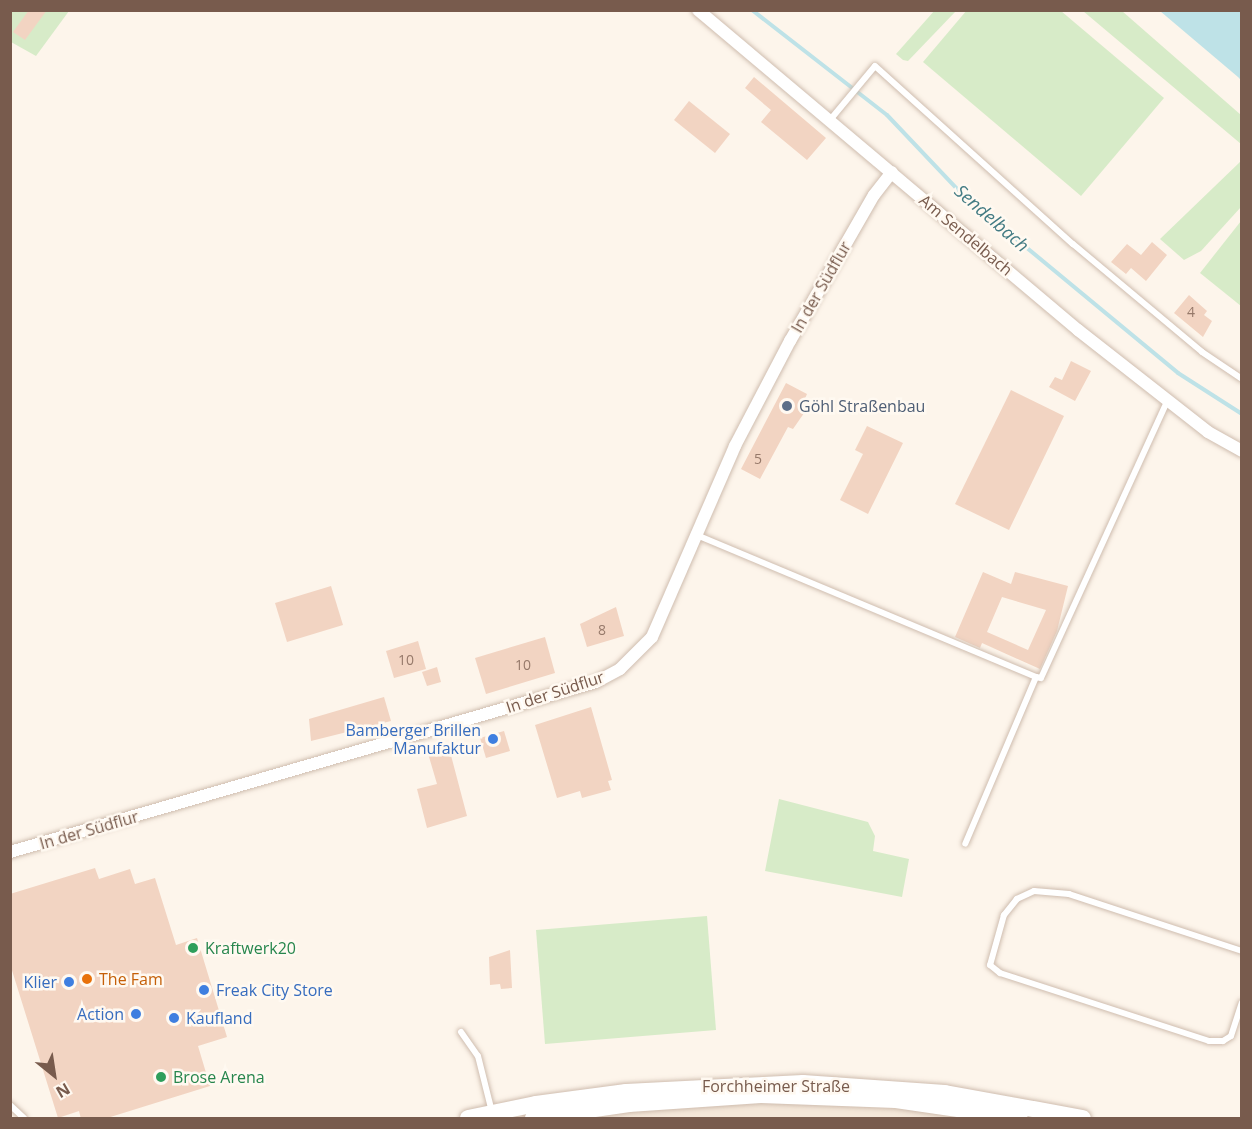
<!DOCTYPE html>
<html>
<head>
<meta charset="utf-8">
<style>
  body { margin:0 }
  #map { position:relative; width:1252px; height:1129px; overflow:hidden; background:#fdf5eb; font-family:"Open Sans",sans-serif }
  div>[style] { position:absolute }
  [style*='--x'] { left:calc(var(--x)*1px); top:calc(var(--y)*1px); width:calc(var(--w)*1px); rotate:calc(var(--a)*1deg) }
  .residential>* { inset:0; background:#f4e7d9 }
  .green>* { inset:0; background:#d7ebc8 }
  .water>* { inset:0; background:#bee2e7 }
  .stream>* { height:4px; margin:-2px; padding:0 2px; transform-origin:2px; border-radius:2px; background:#bee2e7 }
  .building>* { inset:0; background:#f2d4c2 }
  .roads { filter:drop-shadow(0 0 2px #cfbdaf) drop-shadow(0 0 2px #cfbdaf) }
  .lane>* { height:6px; margin:-3px; padding:0 3px; transform-origin:3px; border-radius:3px; background:#fff }
  .street>* { height:12px; margin:-6px; padding:0 6px; transform-origin:6px; border-radius:6px; background:#fff }
  .secondary>* { height:16px; margin:-8px; padding:0 8px; transform-origin:8px; border-radius:8px; background:#fff }
  .dots>* { width:16px; height:16px; translate:-50% -50%; box-sizing:border-box; border:3px solid #fff9f1; border-radius:50% }
  span { translate:-50% -50%; white-space:nowrap; text-align:center; line-height:1.15; -webkit-text-stroke:5px #fff9f1; paint-order:stroke }
  .number-label { font-size:14px; color:#96796a }
  .number-label span { -webkit-text-stroke-width:0 }
  .street-label { font-size:16px; color:#785b4d }
  .service-label { font-size:16px; color:#4e5e75 }
  .left { translate:0 -50%; text-align:left }
  .shop-label { font-size:16px; color:#366cbe }
  .right { translate:-100% -50%; text-align:right }
  .leisure-label { font-size:16px; color:#27864d }
  .food-label { font-size:16px; color:#c56008 }
  .water-label { font-size:18px; color:#437b83; font-style:italic }
  .frame { position:absolute; inset:0; border:12px solid #785b4d; pointer-events:none }
  .north { position:absolute; left:24px; top:1045px; width:60px; height:60px; -webkit-text-stroke:4px #fff9f1; paint-order:stroke; rotate:150deg; font-size:16px; font-weight:700; line-height:24px; text-align:center; color:#785b4d }
  .north::after { content:''; display:block; margin:auto; width:21px; height:27px; background:#785b4d; clip-path:polygon(50% 0,100% 100%,50% 72%,0 100%) }
</style>
</head>
<body>
<div id="map">
  <div class="residential">
    <div style="clip-path:polygon(674px 1092px,951px 1103px,1048px 1118px,497px 1118px)"></div>
  </div>
  <div class="green">
    <div style="clip-path:polygon(935px 10px,956px 11px,908px 61px,903px 60px,896px 54px)"></div>
    <div style="clip-path:polygon(967px 10px,1061px 11px,1164px 98px,1081px 196px,923px 62px)"></div>
    <div style="clip-path:polygon(11px 11px,69px 11px,36px 56px,11px 42px)"></div>
    <div style="clip-path:polygon(1083px 11px,1122px 11px,1241px 115px,1241px 144px)"></div>
    <div style="clip-path:polygon(1241px 161px,1241px 207px,1201px 251px,1184px 260px,1160px 239px)"></div>
    <div style="clip-path:polygon(1241px 221px,1241px 306px,1200px 273px)"></div>
    <div style="clip-path:polygon(779px 799px,868px 822px,875px 836px,873px 851px,909px 859px,902px 897px,765px 871px)"></div>
    <div style="clip-path:polygon(707px 916px,716px 1030px,545px 1044px,536px 930px)"></div>
  </div>
  <div class="water">
    <div style="clip-path:polygon(1160px 11px,1241px 11px,1241px 80px,1238px 77px)"></div>
  </div>
  <div class="stream">
    <div style="--x:752;--y:10;--w:171;--a:37.9"></div>
    <div style="--x:887;--y:115;--w:110;--a:46.5"></div>
    <div style="--x:963;--y:195;--w:279;--a:39.6"></div>
    <div style="--x:1178;--y:373;--w:76;--a:32.6"></div>
  </div>
  <div class="building">
    <div style="clip-path:polygon(29px 10px,47px 10px,25px 40px,13px 32px)"></div>
    <div style="clip-path:polygon(754px 77px,826px 138px,807px 160px,761px 122px,771px 110px,745px 88px)"></div>
    <div style="clip-path:polygon(689px 101px,730px 134px,715px 153px,674px 120px)"></div>
    <div style="clip-path:polygon(1152px 242px,1167px 255px,1146px 281px,1131px 268px,1126px 274px,1111px 262px,1127px 244px,1141px 255px)"></div>
    <div style="clip-path:polygon(1189px 295px,1207px 311px,1204px 315px,1212px 321px,1203px 337px,1174px 313px)"></div>
    <div style="clip-path:polygon(1071px 361px,1091px 371px,1075px 401px,1049px 387px,1055px 377px,1062px 380px)"></div>
    <div style="clip-path:polygon(786px 383px,807px 394px,803px 403px,809px 406px,793px 429px,788px 427px,760px 479px,741px 469px)"></div>
    <div style="clip-path:polygon(1011px 390px,1064px 416px,1009px 530px,955px 504px)"></div>
    <div style="clip-path:polygon(867px 426px,903px 443px,868px 514px,840px 500px,863px 454px,855px 450px)"></div>
    <div style="clip-path:polygon(evenodd,983px 572px,1011px 584px,1015px 572px,1068px 586px,1057px 631px,1040px 669px,982px 643px,980px 648px,955px 637px,983px 572px,1002px 597px,1046px 610px,1028px 650px,987px 632px,1002px 597px)"></div>
    <div style="clip-path:polygon(331px 586px,343px 625px,287px 642px,275px 603px)"></div>
    <div style="clip-path:polygon(616px 607px,624px 636px,587px 647px,580px 624px)"></div>
    <div style="clip-path:polygon(545px 637px,555px 673px,486px 694px,475px 658px)"></div>
    <div style="clip-path:polygon(418px 641px,426px 669px,394px 678px,386px 651px)"></div>
    <div style="clip-path:polygon(437px 667px,441px 682px,427px 686px,422px 672px)"></div>
    <div style="clip-path:polygon(384px 697px,391px 721px,311px 741px,309px 719px)"></div>
    <div style="clip-path:polygon(591px 707px,612px 780px,608px 781px,611px 790px,582px 798px,580px 791px,557px 798px,535px 725px)"></div>
    <div style="clip-path:polygon(504px 731px,510px 751px,486px 758px,480px 738px)"></div>
    <div style="clip-path:polygon(448px 744px,467px 816px,427px 828px,417px 789px,437px 784px,427px 750px)"></div>
    <div style="clip-path:polygon(95px 868px,99px 879px,130px 869px,135px 884px,155px 878px,176px 945px,197px 938px,227px 1037px,198px 1046px,210px 1086px,104px 1119px,81px 1119px,79px 1111px,58px 1118px,10px 964px,10px 894px)"></div>
    <div style="clip-path:polygon(510px 950px,512px 988px,501px 989px,500px 984px,490px 985px,489px 957px)"></div>
  </div>
  <div class="roads">
    <div class="lane">
      <div style="--x:830;--y:120;--w:70;--a:-50.2"></div>
      <div style="--x:875;--y:66;--w:266;--a:42"></div>
      <div style="--x:1073;--y:244;--w:168;--a:39.9"></div>
      <div style="--x:1202;--y:352;--w:48;--a:34"></div>
      <div style="--x:694;--y:534;--w:371;--a:22.7"></div>
      <div style="--x:1036;--y:677;--w:181;--a:113"></div>
      <div style="--x:1036;--y:677;--w:5;--a:11"></div>
      <div style="--x:1041;--y:678;--w:304;--a:-65.5"></div>
      <div style="--x:1242;--y:951;--w:182;--a:-161.8"></div>
      <div style="--x:1069;--y:894;--w:35;--a:-175"></div>
      <div style="--x:1034;--y:891;--w:19;--a:155"></div>
      <div style="--x:1017;--y:899;--w:21;--a:129"></div>
      <div style="--x:1004;--y:915;--w:52;--a:105.6"></div>
      <div style="--x:990;--y:965;--w:13;--a:39"></div>
      <div style="--x:1000;--y:973;--w:220;--a:18"></div>
      <div style="--x:1209;--y:1041;--w:14;--a:0"></div>
      <div style="--x:1223;--y:1041;--w:9;--a:-32"></div>
      <div style="--x:1231;--y:1036;--w:35;--a:-72"></div>
      <div style="--x:461;--y:1032;--w:29;--a:55"></div>
      <div style="--x:478;--y:1056;--w:58;--a:76"></div>
      <div style="--x:10;--y:1105;--w:19;--a:43"></div>
    </div>
    <div class="street">
      <div style="--x:698;--y:10;--w:497;--a:40.1"></div>
      <div style="--x:1078;--y:330;--w:165;--a:38.1"></div>
      <div style="--x:1208;--y:432;--w:39;--a:29"></div>
      <div style="--x:10;--y:852;--w:610;--a:-16.18"></div>
      <div style="--x:596;--y:682;--w:27;--a:-28"></div>
      <div style="--x:620;--y:669;--w:45;--a:-45"></div>
      <div style="--x:652;--y:637;--w:208;--a:-66.5"></div>
      <div style="--x:735;--y:446;--w:119;--a:-62.4"></div>
      <div style="--x:790;--y:341;--w:168;--a:-60.1"></div>
      <div style="--x:874;--y:195;--w:29;--a:-52"></div>
    </div>
    <div class="secondary">
      <div style="--x:468;--y:1118;--w:69;--a:-11.6"></div>
      <div style="--x:536;--y:1104;--w:91;--a:-7.6"></div>
      <div style="--x:626;--y:1092;--w:177;--a:-2.9"></div>
      <div style="--x:803;--y:1083;--w:142;--a:4"></div>
      <div style="--x:945;--y:1093;--w:140;--a:10.3"></div>
      <div style="--x:533;--y:1118;--w:97;--a:-8.3"></div>
      <div style="--x:629;--y:1104;--w:132;--a:-3.9"></div>
      <div style="--x:761;--y:1095;--w:135;--a:2.1"></div>
      <div style="--x:896;--y:1100;--w:125;--a:8.3"></div>
    </div>
  </div>
  <div class="dots">
    <div style="left:787px;top:406px;background:#5c6f8a"></div>
    <div style="left:493px;top:739px;background:#3f7fe0"></div>
    <div style="left:193px;top:948px;background:#2e9e5b"></div>
    <div style="left:87px;top:979px;background:#e8710a"></div>
    <div style="left:69px;top:982px;background:#3f7fe0"></div>
    <div style="left:204px;top:990px;background:#3f7fe0"></div>
    <div style="left:136px;top:1014px;background:#3f7fe0"></div>
    <div style="left:174px;top:1018px;background:#3f7fe0"></div>
    <div style="left:161px;top:1077px;background:#2e9e5b"></div>
  </div>
  <div class="number-label">
    <span style="left:1191px;top:312px">4</span>
    <span style="left:758px;top:459px">5</span>
    <span style="left:602px;top:630px">8</span>
    <span style="left:406px;top:660px">10</span>
    <span style="left:523px;top:665px">10</span>
  </div>
  <div class="street-label">
    <span style="left:966px;top:235px;rotate:40deg">Am Sendelbach</span>
    <span style="left:821px;top:287px;rotate:-60deg">In der Südflur</span>
    <span style="left:555px;top:692px;rotate:-18deg">In der Südflur</span>
    <span style="left:89px;top:830px;rotate:-16deg">In der Südflur</span>
    <span style="left:776px;top:1086px">Forchheimer Straße</span>
  </div>
  <div class="service-label">
    <span class="left" style="left:799px;top:406px">Göhl Straßenbau</span>
  </div>
  <div class="shop-label">
    <span class="right" style="left:481px;top:739px">Bamberger Brillen<br>Manufaktur</span>
    <span class="right" style="left:57px;top:982px">Klier</span>
    <span class="left" style="left:216px;top:990px">Freak City Store</span>
    <span class="right" style="left:124px;top:1014px">Action</span>
    <span class="left" style="left:186px;top:1018px">Kaufland</span>
  </div>
  <div class="leisure-label">
    <span class="left" style="left:205px;top:948px">Kraftwerk20</span>
    <span class="left" style="left:173px;top:1077px">Brose Arena</span>
  </div>
  <div class="food-label">
    <span class="left" style="left:99px;top:979px">The Fam</span>
  </div>
  <div class="water-label">
    <span style="left:992px;top:218px;rotate:41deg">Sendelbach</span>
  </div>
  <div class="frame"></div>
  <div class="north">N</div>
</div>
</body>
</html>
